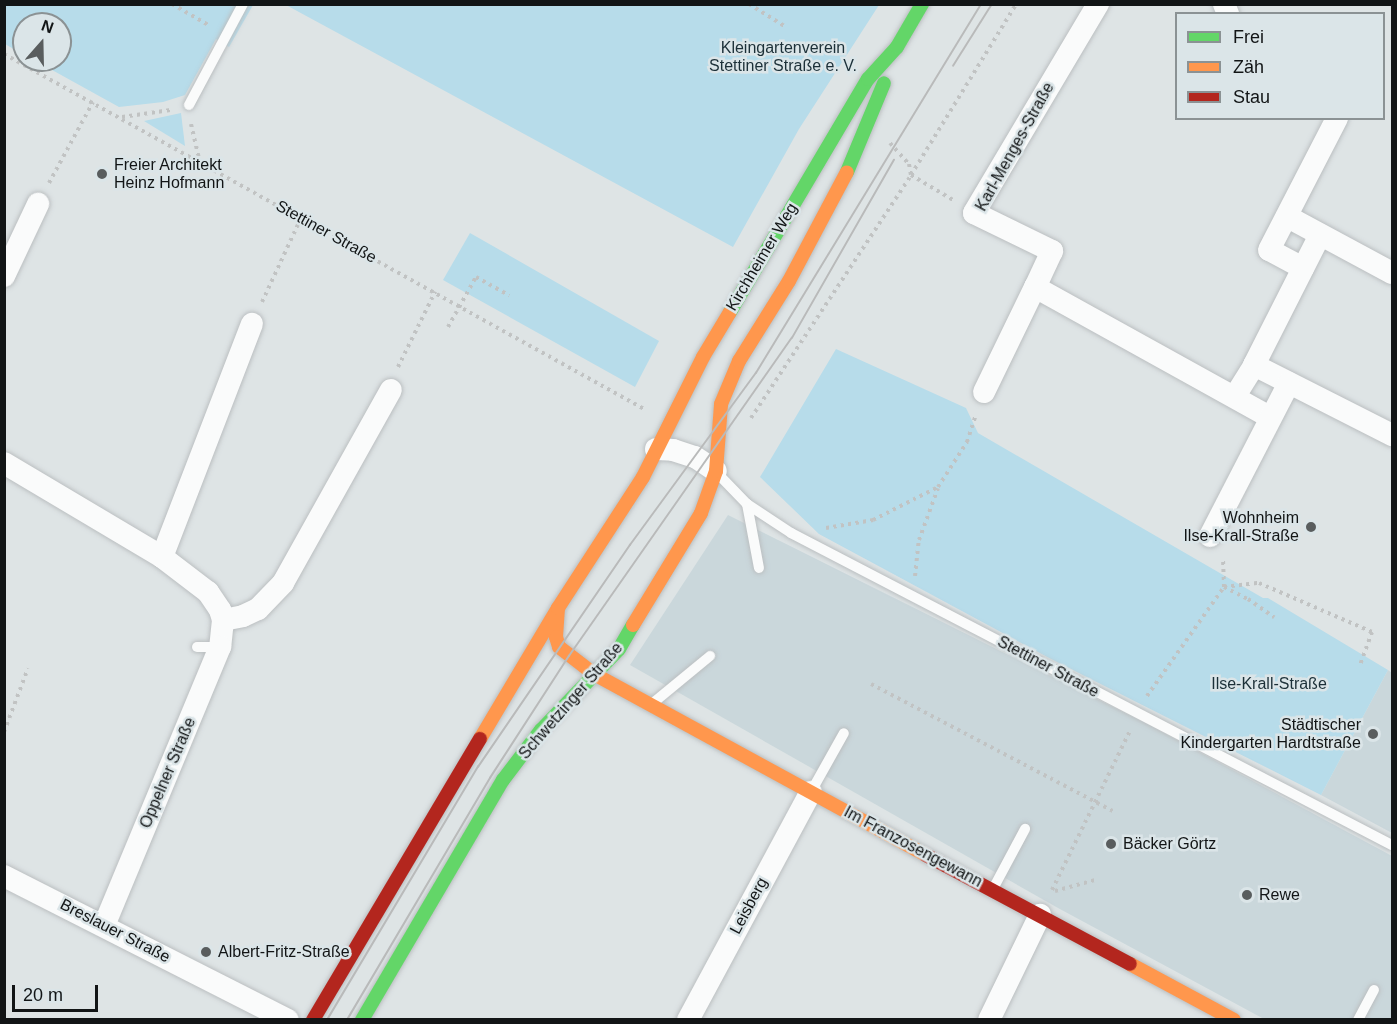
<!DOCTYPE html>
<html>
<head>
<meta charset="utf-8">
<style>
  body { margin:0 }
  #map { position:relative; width:1397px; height:1024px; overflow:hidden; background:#dee4e5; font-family:Helvetica,sans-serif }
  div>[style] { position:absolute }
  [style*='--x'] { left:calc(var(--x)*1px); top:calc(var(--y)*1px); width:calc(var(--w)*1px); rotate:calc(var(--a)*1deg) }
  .built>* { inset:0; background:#cad7db }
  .green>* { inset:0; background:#b7dcea }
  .path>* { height:4px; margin-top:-2px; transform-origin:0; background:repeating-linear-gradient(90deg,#c1c3c3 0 3px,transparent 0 7.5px) }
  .roads { filter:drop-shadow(0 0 2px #bbbfc1) drop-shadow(0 0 2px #bbbfc1) }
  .lane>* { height:10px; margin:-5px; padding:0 5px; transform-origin:5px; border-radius:5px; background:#fafbfb }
  .street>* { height:22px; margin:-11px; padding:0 11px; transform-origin:11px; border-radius:11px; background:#fafbfb }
  .fast>* { height:14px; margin:-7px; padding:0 7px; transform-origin:7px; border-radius:7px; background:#63d668 }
  .slow>* { height:14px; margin:-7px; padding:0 7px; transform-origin:7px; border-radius:7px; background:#ff974d }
  .jam>* { height:14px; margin:-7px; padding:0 7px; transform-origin:7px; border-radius:7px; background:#b3261e }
  .tram>* { height:1.5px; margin:-0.75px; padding:0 0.75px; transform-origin:0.75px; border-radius:0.75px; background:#b9baba }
  .path-bridge>* { height:4px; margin-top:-2px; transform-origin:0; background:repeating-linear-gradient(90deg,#c1c3c3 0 3px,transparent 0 7.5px) }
  .dots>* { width:16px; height:16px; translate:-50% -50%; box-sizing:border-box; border:3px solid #dbe5e8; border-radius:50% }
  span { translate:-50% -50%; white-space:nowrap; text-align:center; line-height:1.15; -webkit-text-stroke:5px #dbe5e8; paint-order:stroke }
  .park-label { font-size:16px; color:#1c3038 }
  .street-label { font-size:16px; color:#121516 }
  .poi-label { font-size:16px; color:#121516 }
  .left { translate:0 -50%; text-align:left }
  .right { translate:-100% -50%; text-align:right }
  .frame { position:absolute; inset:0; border:6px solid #121516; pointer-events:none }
  .legend { position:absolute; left:1175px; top:12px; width:210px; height:108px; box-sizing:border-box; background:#dbe5e8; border:2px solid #8b9294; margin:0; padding:8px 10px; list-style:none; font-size:18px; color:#121516 }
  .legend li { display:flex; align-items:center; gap:12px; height:30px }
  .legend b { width:30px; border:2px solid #8b9294 }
  .north { position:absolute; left:12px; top:12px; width:60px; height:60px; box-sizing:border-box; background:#dbe5e8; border:2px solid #8b9294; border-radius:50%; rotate:20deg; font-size:16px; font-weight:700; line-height:24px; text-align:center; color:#121516 }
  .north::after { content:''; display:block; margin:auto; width:21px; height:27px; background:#595d5e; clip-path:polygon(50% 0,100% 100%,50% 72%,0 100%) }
  .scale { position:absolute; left:12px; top:985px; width:86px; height:27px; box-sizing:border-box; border:3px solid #121516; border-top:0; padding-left:8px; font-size:18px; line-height:21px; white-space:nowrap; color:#121516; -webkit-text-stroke:4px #dbe5e8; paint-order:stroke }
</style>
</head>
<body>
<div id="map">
  <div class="built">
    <div style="clip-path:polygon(728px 515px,1149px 725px,1392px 856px,1392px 1019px,1264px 1019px,1058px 908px,630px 665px)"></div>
    <div style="clip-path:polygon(1388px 670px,1392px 673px,1392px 833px,1321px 795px)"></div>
  </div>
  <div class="green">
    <div style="clip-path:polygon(4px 5px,253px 5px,229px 47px,216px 39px,185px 95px,163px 102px,119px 107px,34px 60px,60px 60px,60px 24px,24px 24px,24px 55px,5px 44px)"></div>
    <div style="clip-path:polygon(286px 5px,879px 5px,799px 129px,733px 247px)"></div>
    <div style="clip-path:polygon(181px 113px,185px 146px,144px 121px)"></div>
    <div style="clip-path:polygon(470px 233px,659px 341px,635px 387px,443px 280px)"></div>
    <div style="clip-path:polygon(836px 349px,966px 408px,978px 433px,1263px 598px,1268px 598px,1388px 670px,1321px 795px,1051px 659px,819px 534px,760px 477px)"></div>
  </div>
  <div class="path">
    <div style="--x:172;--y:4;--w:44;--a:30.1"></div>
    <div style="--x:749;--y:4;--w:44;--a:31.9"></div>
    <div style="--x:4;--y:54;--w:732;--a:29.02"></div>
    <div style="--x:122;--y:117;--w:49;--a:-8.1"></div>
    <div style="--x:191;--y:124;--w:37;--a:77"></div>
    <div style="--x:890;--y:143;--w:28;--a:48"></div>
    <div style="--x:909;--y:164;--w:11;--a:80"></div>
    <div style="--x:911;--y:175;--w:49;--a:30.8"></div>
    <div style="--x:49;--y:183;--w:92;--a:-61.5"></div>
    <div style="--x:476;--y:277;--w:38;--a:29"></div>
    <div style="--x:262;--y:302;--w:93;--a:-65.1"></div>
    <div style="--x:398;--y:367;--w:84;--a:-63.7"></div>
    <div style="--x:751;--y:418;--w:291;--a:-56.6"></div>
    <div style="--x:911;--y:175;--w:201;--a:-58.4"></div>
    <div style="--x:826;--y:528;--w:48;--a:-9.7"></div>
    <div style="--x:873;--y:520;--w:73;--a:-26.9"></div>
    <div style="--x:938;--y:487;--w:54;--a:-57.2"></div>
    <div style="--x:967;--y:442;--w:28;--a:-72"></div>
    <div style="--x:915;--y:576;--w:36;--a:-84"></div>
    <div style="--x:919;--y:540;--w:55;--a:-69.9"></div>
    <div style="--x:1224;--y:587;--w:35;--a:-7"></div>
    <div style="--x:1259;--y:583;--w:123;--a:23.4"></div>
    <div style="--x:1372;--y:632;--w:35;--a:110"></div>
    <div style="--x:1224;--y:587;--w:27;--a:27"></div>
    <div style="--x:1248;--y:599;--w:32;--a:35"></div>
    <div style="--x:871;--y:684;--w:273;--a:27.7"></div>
    <div style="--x:1147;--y:696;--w:133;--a:-54.8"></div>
    <div style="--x:1224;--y:587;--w:30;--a:-92"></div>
    <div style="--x:4;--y:732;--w:68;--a:-69.4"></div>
    <div style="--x:1052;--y:890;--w:179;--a:-63.9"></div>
    <div style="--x:1055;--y:891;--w:41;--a:-15.4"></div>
  </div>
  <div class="roads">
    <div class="lane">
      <div style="--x:189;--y:105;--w:115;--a:-61.9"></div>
      <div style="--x:719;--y:475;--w:40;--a:46"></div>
      <div style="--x:747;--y:504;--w:53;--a:33.4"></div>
      <div style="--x:791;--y:533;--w:677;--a:27.44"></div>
      <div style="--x:747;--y:504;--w:65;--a:79.4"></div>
      <div style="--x:197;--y:647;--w:23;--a:0"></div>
      <div style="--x:653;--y:703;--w:74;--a:-39.5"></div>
      <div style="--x:812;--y:790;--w:65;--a:-60.7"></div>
      <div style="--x:994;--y:887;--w:66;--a:-61.9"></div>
      <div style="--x:1358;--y:1020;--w:34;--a:-62"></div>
    </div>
    <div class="street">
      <div style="--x:1098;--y:4;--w:243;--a:120.7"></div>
      <div style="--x:974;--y:213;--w:87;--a:26"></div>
      <div style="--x:1052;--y:251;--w:40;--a:115"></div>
      <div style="--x:1035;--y:287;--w:269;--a:29"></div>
      <div style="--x:1224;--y:4;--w:11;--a:68"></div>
      <div style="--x:1288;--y:217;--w:118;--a:28.3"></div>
      <div style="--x:1303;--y:268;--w:38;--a:-152"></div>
      <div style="--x:1269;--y:250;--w:148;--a:-62.7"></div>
      <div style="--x:4;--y:276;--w:80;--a:-64.7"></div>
      <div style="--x:1254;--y:365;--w:155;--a:26.9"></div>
      <div style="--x:984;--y:392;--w:117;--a:-64.1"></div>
      <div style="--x:1235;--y:396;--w:36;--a:-58"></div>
      <div style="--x:1254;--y:365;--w:146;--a:-63.1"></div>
      <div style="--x:656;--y:449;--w:17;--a:3"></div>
      <div style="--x:673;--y:450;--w:23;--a:18"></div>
      <div style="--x:695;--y:457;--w:25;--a:34"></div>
      <div style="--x:4;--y:463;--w:184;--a:30.7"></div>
      <div style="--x:162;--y:557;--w:58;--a:37.3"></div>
      <div style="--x:208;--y:592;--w:22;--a:56"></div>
      <div style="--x:220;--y:610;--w:10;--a:73"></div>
      <div style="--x:223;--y:620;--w:27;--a:96"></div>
      <div style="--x:220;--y:647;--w:301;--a:112.6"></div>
      <div style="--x:1210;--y:536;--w:172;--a:-62.7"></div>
      <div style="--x:162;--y:557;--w:250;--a:-68.9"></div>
      <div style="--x:223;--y:620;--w:20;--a:-11"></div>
      <div style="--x:243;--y:616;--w:17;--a:-25"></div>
      <div style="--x:258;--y:609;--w:36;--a:-46"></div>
      <div style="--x:283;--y:583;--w:221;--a:-60.8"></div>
      <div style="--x:4;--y:876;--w:318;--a:26.9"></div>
      <div style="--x:688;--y:1020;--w:259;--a:-61.7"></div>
      <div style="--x:989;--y:1020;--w:117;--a:-64.1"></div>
    </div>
    <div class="fast">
      <div style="--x:847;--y:172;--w:96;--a:-67.4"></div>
      <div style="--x:730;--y:312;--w:271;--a:-59.4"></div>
      <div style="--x:868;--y:79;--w:43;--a:-47.8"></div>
      <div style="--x:897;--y:47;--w:50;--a:-59.8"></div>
      <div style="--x:362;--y:1020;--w:278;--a:-59.6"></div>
      <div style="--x:503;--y:780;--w:63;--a:-52.8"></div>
      <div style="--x:541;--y:730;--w:112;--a:-46.1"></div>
      <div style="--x:619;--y:649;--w:28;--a:-60"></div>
    </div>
    <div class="slow">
      <div style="--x:558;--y:608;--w:29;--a:94"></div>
      <div style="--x:556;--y:637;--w:10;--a:73"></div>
      <div style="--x:559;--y:647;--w:44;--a:37.6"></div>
      <div style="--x:594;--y:674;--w:378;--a:28.6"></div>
      <div style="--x:633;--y:625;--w:131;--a:-58.7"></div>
      <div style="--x:701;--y:513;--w:45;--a:-70.3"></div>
      <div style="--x:716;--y:471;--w:67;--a:-85.7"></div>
      <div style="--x:721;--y:404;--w:47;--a:-67.3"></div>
      <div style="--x:739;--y:361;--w:94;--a:-58"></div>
      <div style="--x:789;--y:281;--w:123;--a:-62"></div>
      <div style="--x:480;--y:739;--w:152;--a:-59.2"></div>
      <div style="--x:558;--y:608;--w:156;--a:-57"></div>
      <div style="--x:643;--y:477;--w:134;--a:-63.4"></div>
      <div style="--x:703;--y:357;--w:52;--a:-59"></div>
      <div style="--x:1130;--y:964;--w:118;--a:28.3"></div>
    </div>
    <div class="jam">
      <div style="--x:926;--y:855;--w:231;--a:28.1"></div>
      <div style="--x:313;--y:1020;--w:327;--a:-59.3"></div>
    </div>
  </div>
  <div class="tram">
    <div style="--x:953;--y:66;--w:73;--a:-57.8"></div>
    <div style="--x:327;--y:1020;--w:295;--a:-59.2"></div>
    <div style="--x:478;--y:767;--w:269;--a:-55.6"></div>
    <div style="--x:630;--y:545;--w:213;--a:-53.8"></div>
    <div style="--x:756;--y:373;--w:432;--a:-58.6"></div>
    <div style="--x:347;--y:1020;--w:281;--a:-59.4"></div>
    <div style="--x:490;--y:778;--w:145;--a:-57.1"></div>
    <div style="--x:569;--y:656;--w:388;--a:-55"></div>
    <div style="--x:792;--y:338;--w:205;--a:-60.2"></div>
  </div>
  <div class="path-bridge">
    <div style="--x:448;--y:327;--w:57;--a:-60.8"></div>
  </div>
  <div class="dots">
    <div style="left:102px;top:174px;background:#595d5e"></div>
    <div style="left:1311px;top:527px;background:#595d5e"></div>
    <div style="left:1373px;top:734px;background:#595d5e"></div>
    <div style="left:1111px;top:844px;background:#595d5e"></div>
    <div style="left:1247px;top:895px;background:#595d5e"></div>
    <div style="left:206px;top:952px;background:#595d5e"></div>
  </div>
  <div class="park-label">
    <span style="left:783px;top:57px">Kleingartenverein<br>Stettiner Straße e. V.</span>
    <span style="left:1269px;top:684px">Ilse-Krall-Straße</span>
  </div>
  <div class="street-label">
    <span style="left:1015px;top:147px;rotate:-61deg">Karl-Menges-Straße</span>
    <span style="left:326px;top:232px;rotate:29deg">Stettiner Straße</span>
    <span style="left:762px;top:257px;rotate:-59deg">Kirchheimer Weg</span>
    <span style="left:1048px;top:667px;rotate:28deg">Stettiner Straße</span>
    <span style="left:571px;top:701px;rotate:-49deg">Schwetzinger Straße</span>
    <span style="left:168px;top:773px;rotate:-67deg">Oppelner Straße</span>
    <span style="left:913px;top:847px;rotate:28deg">Im Franzosengewann</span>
    <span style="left:749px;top:906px;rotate:-62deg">Leisberg</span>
    <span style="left:115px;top:931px;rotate:27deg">Breslauer Straße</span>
  </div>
  <div class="poi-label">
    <span class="left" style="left:114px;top:174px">Freier Architekt<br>Heinz Hofmann</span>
    <span class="right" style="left:1299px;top:527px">Wohnheim<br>Ilse-Krall-Straße</span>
    <span class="right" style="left:1361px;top:734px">Städtischer<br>Kindergarten Hardtstraße</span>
    <span class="left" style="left:1123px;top:844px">Bäcker Görtz</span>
    <span class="left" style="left:1259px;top:895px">Rewe</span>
    <span class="left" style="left:218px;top:952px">Albert-Fritz-Straße</span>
  </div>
  <div class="frame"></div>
  <ul class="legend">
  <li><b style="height:8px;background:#63d668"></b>Frei</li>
  <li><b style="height:8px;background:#ff974d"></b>Zäh</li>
  <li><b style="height:8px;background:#b3261e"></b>Stau</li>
  </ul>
  <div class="north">N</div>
  <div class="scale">20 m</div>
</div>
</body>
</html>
